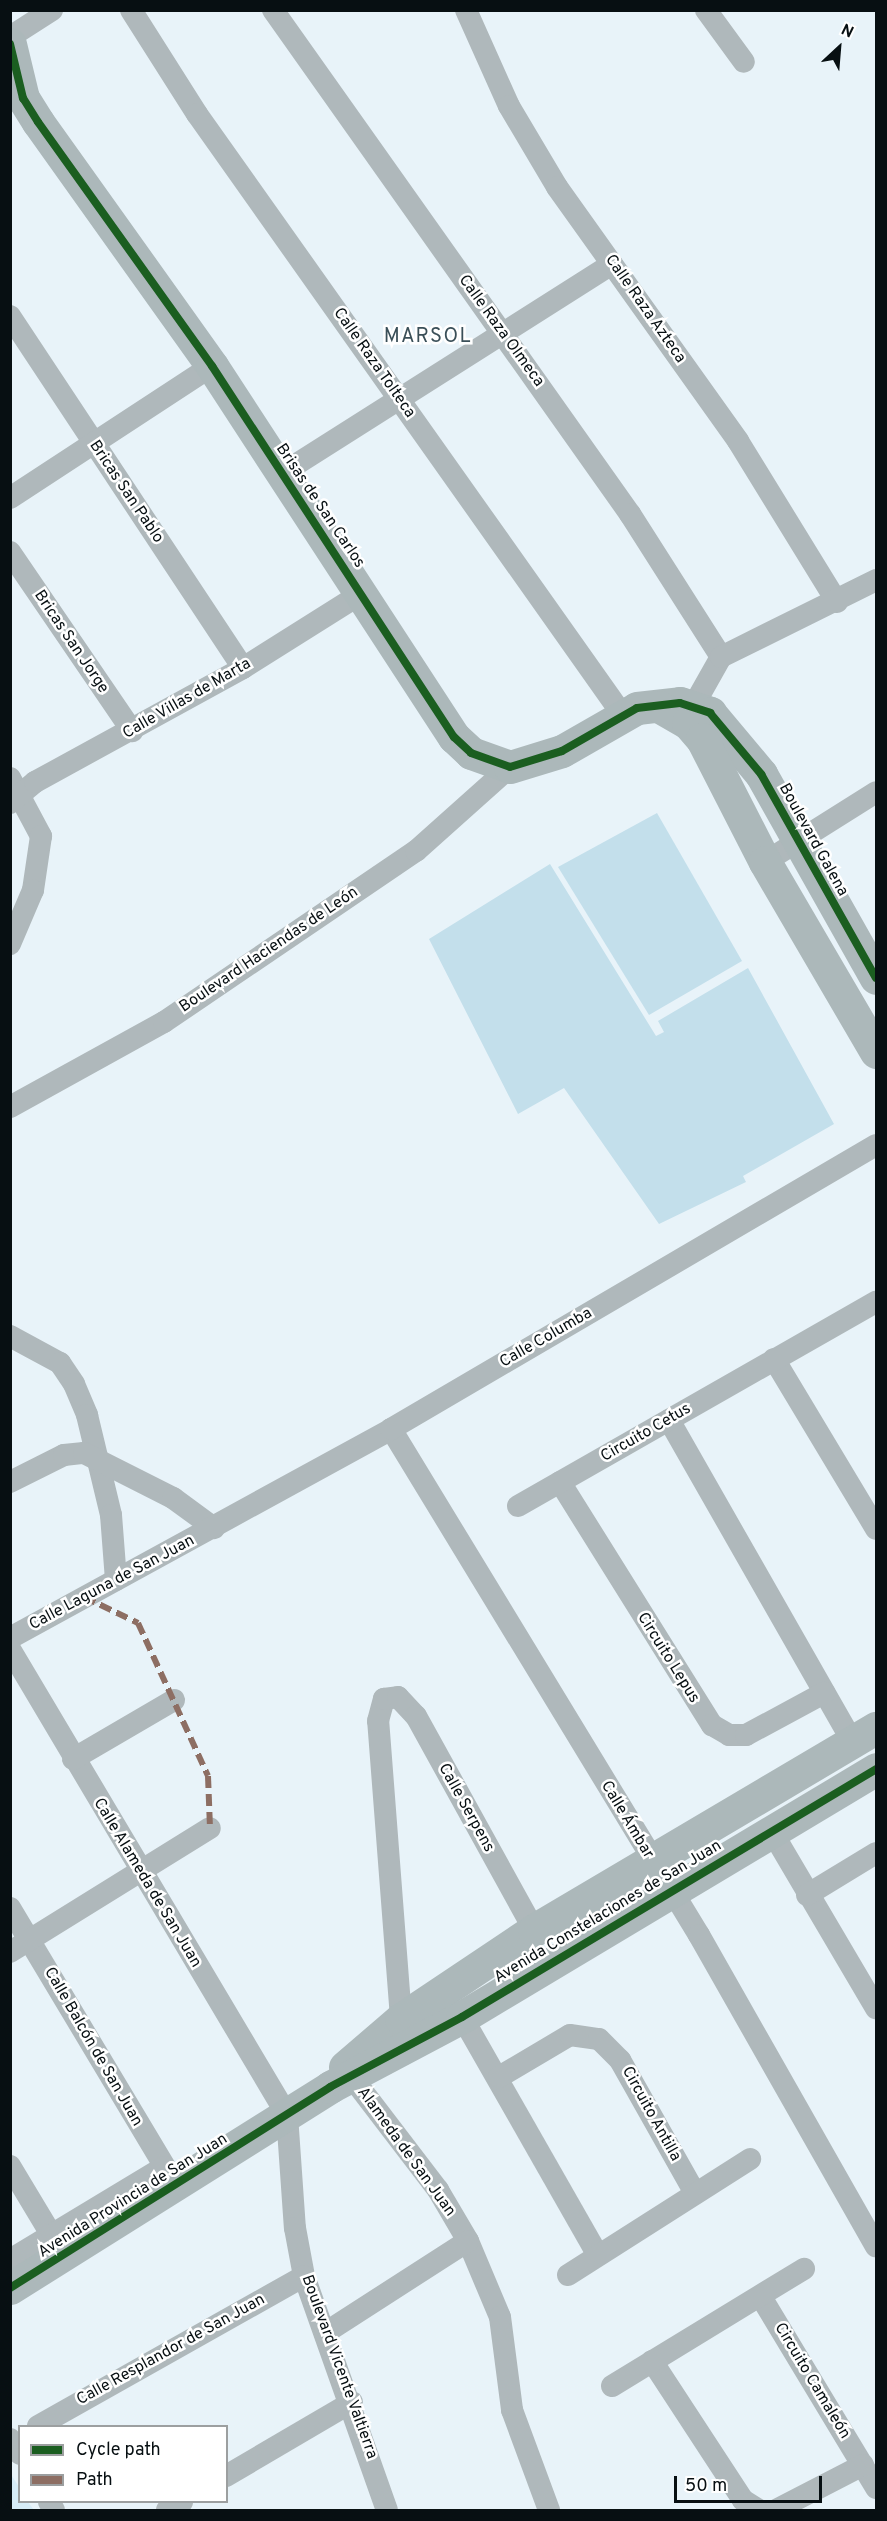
<!DOCTYPE html>
<html>
<head>
<meta charset="utf-8">
<style>
  body { margin:0 }
  #map { position:relative; width:887px; height:2521px; overflow:hidden; background:#e8f3f9; font-family:Overpass,sans-serif }
  div>[style] { position:absolute }
  [style*='--x'] { left:calc(var(--x)*1px); top:calc(var(--y)*1px); width:calc(var(--w)*1px); rotate:calc(var(--a)*1deg) }
  .built>* { inset:0; background:#d6ecf7 }
  .green>* { inset:0; background:#c3dfeb }
  .street>* { height:22px; margin:-11px; padding:0 11px; transform-origin:11px; border-radius:11px; background:#afb8bb }
  .secondary>* { height:33px; margin:-16.5px; padding:0 16.5px; transform-origin:16.5px; border-radius:16.5px; background:#acb8ba }
  .quiet>* { height:6px; margin-top:-3px; transform-origin:0; background:repeating-linear-gradient(90deg,#8d6e63 0 12px,transparent 0 18px) }
  .cycleway>* { height:8px; margin:-4px; padding:0 4px; transform-origin:4px; border-radius:4px; background:#1b5e20 }
  span { translate:-50% -50%; white-space:nowrap; text-align:center; line-height:1.15; -webkit-text-stroke:5px #fff; paint-order:stroke }
  .street-label { font-size:16px; color:#070f12 }
  .quarter-label { font-size:20px; color:#3a4f58; letter-spacing:1.5px }
  .frame { position:absolute; inset:0; border:12px solid #070f12; pointer-events:none }
  .legend { position:absolute; left:18px; top:2425px; width:210px; height:78px; box-sizing:border-box; background:#fff; border:2px solid #9c9fa0; margin:0; padding:8px 10px; list-style:none; font-size:18px; color:#070f12 }
  .legend li { display:flex; align-items:center; gap:12px; height:30px }
  .legend b { width:30px; border:2px solid #9c9fa0 }
  .north { position:absolute; left:809px; top:18px; width:60px; height:60px; -webkit-text-stroke:4px #fff; paint-order:stroke; rotate:26deg; font-size:16px; font-weight:700; line-height:24px; text-align:center; color:#070f12 }
  .north::after { content:''; display:block; margin:auto; width:21px; height:27px; background:#070f12; clip-path:polygon(50% 0,100% 100%,50% 72%,0 100%) }
  .scale { position:absolute; left:674px; top:2476px; width:148px; height:27px; box-sizing:border-box; border:3px solid #070f12; border-top:0; padding-left:8px; font-size:18px; line-height:21px; white-space:nowrap; color:#070f12; -webkit-text-stroke:4px #fff; paint-order:stroke }
</style>
</head>
<body>
<div id="map">
  <div class="built">
    <div style="clip-path:polygon(10px 2473px,19px 2487px,20px 2502px,28px 2502px,34px 2510px,11px 2510px)"></div>
  </div>
  <div class="green">
    <div style="clip-path:polygon(657px 813px,742px 961px,649px 1015px,558px 867px)"></div>
    <div style="clip-path:polygon(550px 864px,656px 1036px,664px 1032px,658px 1021px,748px 968px,834px 1124px,743px 1176px,746px 1182px,659px 1224px,564px 1088px,518px 1114px,429px 939px)"></div>
  </div>
  <div class="street">
    <div style="--x:131;--y:10;--w:123;--a:57.6"></div>
    <div style="--x:197;--y:114;--w:735;--a:54.69"></div>
    <div style="--x:273;--y:10;--w:618;--a:54.69"></div>
    <div style="--x:630;--y:514;--w:169;--a:57.5"></div>
    <div style="--x:466;--y:10;--w:105;--a:65.9"></div>
    <div style="--x:509;--y:106;--w:94;--a:59.3"></div>
    <div style="--x:557;--y:187;--w:312;--a:54.5"></div>
    <div style="--x:738;--y:441;--w:189;--a:58.4"></div>
    <div style="--x:706;--y:10;--w:64;--a:53.8"></div>
    <div style="--x:10;--y:37;--w:50;--a:-32.7"></div>
    <div style="--x:10;--y:316;--w:422;--a:56.5"></div>
    <div style="--x:281;--y:474;--w:392;--a:-32.4"></div>
    <div style="--x:10;--y:498;--w:241;--a:-33.2"></div>
    <div style="--x:10;--y:552;--w:217;--a:55.7"></div>
    <div style="--x:686;--y:719;--w:71;--a:-60.6"></div>
    <div style="--x:721;--y:657;--w:173;--a:-26.4"></div>
    <div style="--x:10;--y:778;--w:66;--a:61.9"></div>
    <div style="--x:41;--y:836;--w:55;--a:98.4"></div>
    <div style="--x:33;--y:890;--w:59;--a:113.1"></div>
    <div style="--x:10;--y:803;--w:33;--a:-40"></div>
    <div style="--x:35;--y:782;--w:237;--a:-28.7"></div>
    <div style="--x:243;--y:668;--w:141;--a:-32.2"></div>
    <div style="--x:765;--y:862;--w:131;--a:-32.2"></div>
    <div style="--x:10;--y:1107;--w:176;--a:-28.9"></div>
    <div style="--x:164;--y:1022;--w:305;--a:-34.2"></div>
    <div style="--x:416;--y:851;--w:126;--a:-41.8"></div>
    <div style="--x:10;--y:1336;--w:57;--a:28.4"></div>
    <div style="--x:60;--y:1363;--w:25;--a:56"></div>
    <div style="--x:74;--y:1384;--w:34;--a:67"></div>
    <div style="--x:87;--y:1415;--w:103;--a:76.5"></div>
    <div style="--x:111;--y:1515;--w:65;--a:85.6"></div>
    <div style="--x:774;--y:1359;--w:198;--a:59"></div>
    <div style="--x:669;--y:1420;--w:371;--a:60.3"></div>
    <div style="--x:391;--y:1429;--w:592;--a:58.67"></div>
    <div style="--x:699;--y:1935;--w:358;--a:60.4"></div>
    <div style="--x:10;--y:1482;--w:60;--a:-26.6"></div>
    <div style="--x:64;--y:1455;--w:20;--a:-6"></div>
    <div style="--x:84;--y:1453;--w:100;--a:26.8"></div>
    <div style="--x:173;--y:1498;--w:51;--a:36.2"></div>
    <div style="--x:560;--y:1482;--w:287;--a:58"></div>
    <div style="--x:712;--y:1725;--w:20;--a:30"></div>
    <div style="--x:729;--y:1735;--w:17;--a:0"></div>
    <div style="--x:746;--y:1735;--w:89;--a:-28.3"></div>
    <div style="--x:518;--y:1506;--w:412;--a:-29.7"></div>
    <div style="--x:10;--y:1638;--w:435;--a:-28.7"></div>
    <div style="--x:391;--y:1429;--w:562;--a:-30.35"></div>
    <div style="--x:10;--y:1649;--w:542;--a:59.27"></div>
    <div style="--x:287;--y:2115;--w:113;--a:86"></div>
    <div style="--x:295;--y:2228;--w:49;--a:79.4"></div>
    <div style="--x:304;--y:2276;--w:248;--a:70.5"></div>
    <div style="--x:73;--y:1759;--w:117;--a:-30.3"></div>
    <div style="--x:771;--y:1830;--w:207;--a:59.5"></div>
    <div style="--x:807;--y:1895;--w:81;--a:-31.3"></div>
    <div style="--x:10;--y:1908;--w:323;--a:59.1"></div>
    <div style="--x:10;--y:1952;--w:235;--a:-31.8"></div>
    <div style="--x:462;--y:2017;--w:274;--a:60.3"></div>
    <div style="--x:402;--y:2031;--w:311;--a:-94.4"></div>
    <div style="--x:378;--y:1721;--w:23;--a:-75"></div>
    <div style="--x:384;--y:1699;--w:14;--a:-8"></div>
    <div style="--x:398;--y:1697;--w:26;--a:47"></div>
    <div style="--x:416;--y:1716;--w:244;--a:61.1"></div>
    <div style="--x:344;--y:2067;--w:155;--a:52.6"></div>
    <div style="--x:438;--y:2190;--w:59;--a:59.5"></div>
    <div style="--x:468;--y:2241;--w:82;--a:67.2"></div>
    <div style="--x:500;--y:2317;--w:94;--a:82.6"></div>
    <div style="--x:512;--y:2410;--w:107;--a:69.7"></div>
    <div style="--x:499;--y:2077;--w:82;--a:-30.6"></div>
    <div style="--x:570;--y:2035;--w:29;--a:8"></div>
    <div style="--x:599;--y:2039;--w:30;--a:45"></div>
    <div style="--x:620;--y:2060;--w:153;--a:60.6"></div>
    <div style="--x:10;--y:2166;--w:82;--a:59"></div>
    <div style="--x:10;--y:2260;--w:180;--a:-31.1"></div>
    <div style="--x:568;--y:2275;--w:216;--a:-32.5"></div>
    <div style="--x:761;--y:2297;--w:223;--a:58.9"></div>
    <div style="--x:325;--y:2333;--w:170;--a:-32.8"></div>
    <div style="--x:652;--y:2361;--w:166;--a:56.8"></div>
    <div style="--x:743;--y:2500;--w:19;--a:32"></div>
    <div style="--x:612;--y:2386;--w:225;--a:-31.4"></div>
    <div style="--x:38;--y:2426;--w:305;--a:-29.4"></div>
    <div style="--x:10;--y:2439;--w:18;--a:56"></div>
    <div style="--x:226;--y:2476;--w:146;--a:-30.4"></div>
    <div style="--x:49;--y:2502;--w:9;--a:58"></div>
    <div style="--x:167;--y:2510;--w:17;--a:-28"></div>
    <div style="--x:776;--y:2510;--w:98;--a:-27.3"></div>
  </div>
  <div class="secondary">
    <div style="--x:10;--y:44;--w:56;--a:76.5"></div>
    <div style="--x:23;--y:98;--w:28;--a:58"></div>
    <div style="--x:38;--y:122;--w:300;--a:54.5"></div>
    <div style="--x:212;--y:366;--w:443;--a:56.9"></div>
    <div style="--x:454;--y:737;--w:23;--a:43"></div>
    <div style="--x:471;--y:753;--w:41;--a:19.7"></div>
    <div style="--x:510;--y:767;--w:54;--a:-17.1"></div>
    <div style="--x:562;--y:751;--w:86;--a:-29.8"></div>
    <div style="--x:637;--y:708;--w:43;--a:-6.6"></div>
    <div style="--x:680;--y:703;--w:32;--a:18"></div>
    <div style="--x:710;--y:713;--w:80;--a:50.1"></div>
    <div style="--x:761;--y:774;--w:234;--a:60.6"></div>
    <div style="--x:660;--y:707;--w:32;--a:30"></div>
    <div style="--x:688;--y:723;--w:21;--a:49"></div>
    <div style="--x:702;--y:739;--w:138;--a:62.9"></div>
    <div style="--x:765;--y:862;--w:220;--a:59.7"></div>
    <div style="--x:345;--y:2067;--w:74;--a:-40.6"></div>
    <div style="--x:401;--y:2019;--w:160;--a:-33.8"></div>
    <div style="--x:534;--y:1930;--w:397;--a:-30.6"></div>
    <div style="--x:10;--y:2288;--w:378;--a:-32.1"></div>
    <div style="--x:330;--y:2087;--w:149;--a:-27.9"></div>
    <div style="--x:462;--y:2017;--w:483;--a:-30.9"></div>
  </div>
  <div class="quiet">
    <div style="--x:84;--y:1597;--w:60;--a:25.7"></div>
    <div style="--x:138;--y:1623;--w:168;--a:65.4"></div>
    <div style="--x:208;--y:1776;--w:52;--a:87.8"></div>
  </div>
  <div class="cycleway">
    <div style="--x:10;--y:44;--w:56;--a:76.5"></div>
    <div style="--x:23;--y:98;--w:28;--a:58"></div>
    <div style="--x:38;--y:122;--w:300;--a:54.5"></div>
    <div style="--x:212;--y:366;--w:443;--a:56.9"></div>
    <div style="--x:454;--y:737;--w:23;--a:43"></div>
    <div style="--x:471;--y:753;--w:41;--a:19.7"></div>
    <div style="--x:510;--y:767;--w:54;--a:-17.1"></div>
    <div style="--x:562;--y:751;--w:86;--a:-29.8"></div>
    <div style="--x:637;--y:708;--w:43;--a:-6.6"></div>
    <div style="--x:680;--y:703;--w:32;--a:18"></div>
    <div style="--x:710;--y:713;--w:80;--a:50.1"></div>
    <div style="--x:761;--y:774;--w:234;--a:60.6"></div>
    <div style="--x:10;--y:2288;--w:378;--a:-32.1"></div>
    <div style="--x:330;--y:2087;--w:149;--a:-27.9"></div>
    <div style="--x:462;--y:2017;--w:483;--a:-30.9"></div>
  </div>
  <div class="street-label">
    <span style="left:645px;top:309px;rotate:55deg">Calle Raza Azteca</span>
    <span style="left:501px;top:331px;rotate:54deg">Calle Raza Olmeca</span>
    <span style="left:374px;top:363px;rotate:55deg">Calle Raza Tolteca</span>
    <span style="left:126px;top:492px;rotate:56deg">Bricas San Pablo</span>
    <span style="left:320px;top:506px;rotate:56deg">Brisas de San Carlos</span>
    <span style="left:71px;top:642px;rotate:56deg">Bricas San Jorge</span>
    <span style="left:187px;top:699px;rotate:-30deg">Calle Villas de Marta</span>
    <span style="left:813px;top:840px;rotate:61deg">Boulevard Galena</span>
    <span style="left:269px;top:950px;rotate:-34deg">Boulevard Haciendas de León</span>
    <span style="left:546px;top:1338px;rotate:-30deg">Calle Columba</span>
    <span style="left:646px;top:1433px;rotate:-30deg">Circuito Cetus</span>
    <span style="left:112px;top:1583px;rotate:-28deg">Calle Laguna de San Juan</span>
    <span style="left:668px;top:1658px;rotate:58deg">Circuito Lepus</span>
    <span style="left:466px;top:1808px;rotate:61deg">Calle Serpens</span>
    <span style="left:627px;top:1820px;rotate:59deg">Calle Ámbar</span>
    <span style="left:147px;top:1883px;rotate:59deg">Calle Alameda de San Juan</span>
    <span style="left:608px;top:1912px;rotate:-31deg">Avenida Constelaciones de San Juan</span>
    <span style="left:93px;top:2047px;rotate:60deg">Calle Balcón de San Juan</span>
    <span style="left:651px;top:2114px;rotate:61deg">Circuito Antilla</span>
    <span style="left:406px;top:2152px;rotate:54deg">Alameda de San Juan</span>
    <span style="left:133px;top:2196px;rotate:-32deg">Avenida Provincia de San Juan</span>
    <span style="left:171px;top:2350px;rotate:-29deg">Calle Resplandor de San Juan</span>
    <span style="left:339px;top:2367px;rotate:70deg">Boulevard Vicente Valtierra</span>
    <span style="left:812px;top:2381px;rotate:59deg">Circuito Camaleón</span>
  </div>
  <div class="quarter-label">
    <span style="left:428px;top:337px">MARSOL</span>
  </div>
  <div class="frame"></div>
  <ul class="legend">
  <li><b style="height:8px;background:#1b5e20"></b>Cycle path</li>
  <li><b style="height:8px;background:#8d6e63"></b>Path</li>
  </ul>
  <div class="north">N</div>
  <div class="scale">50 m</div>
</div>
</body>
</html>
